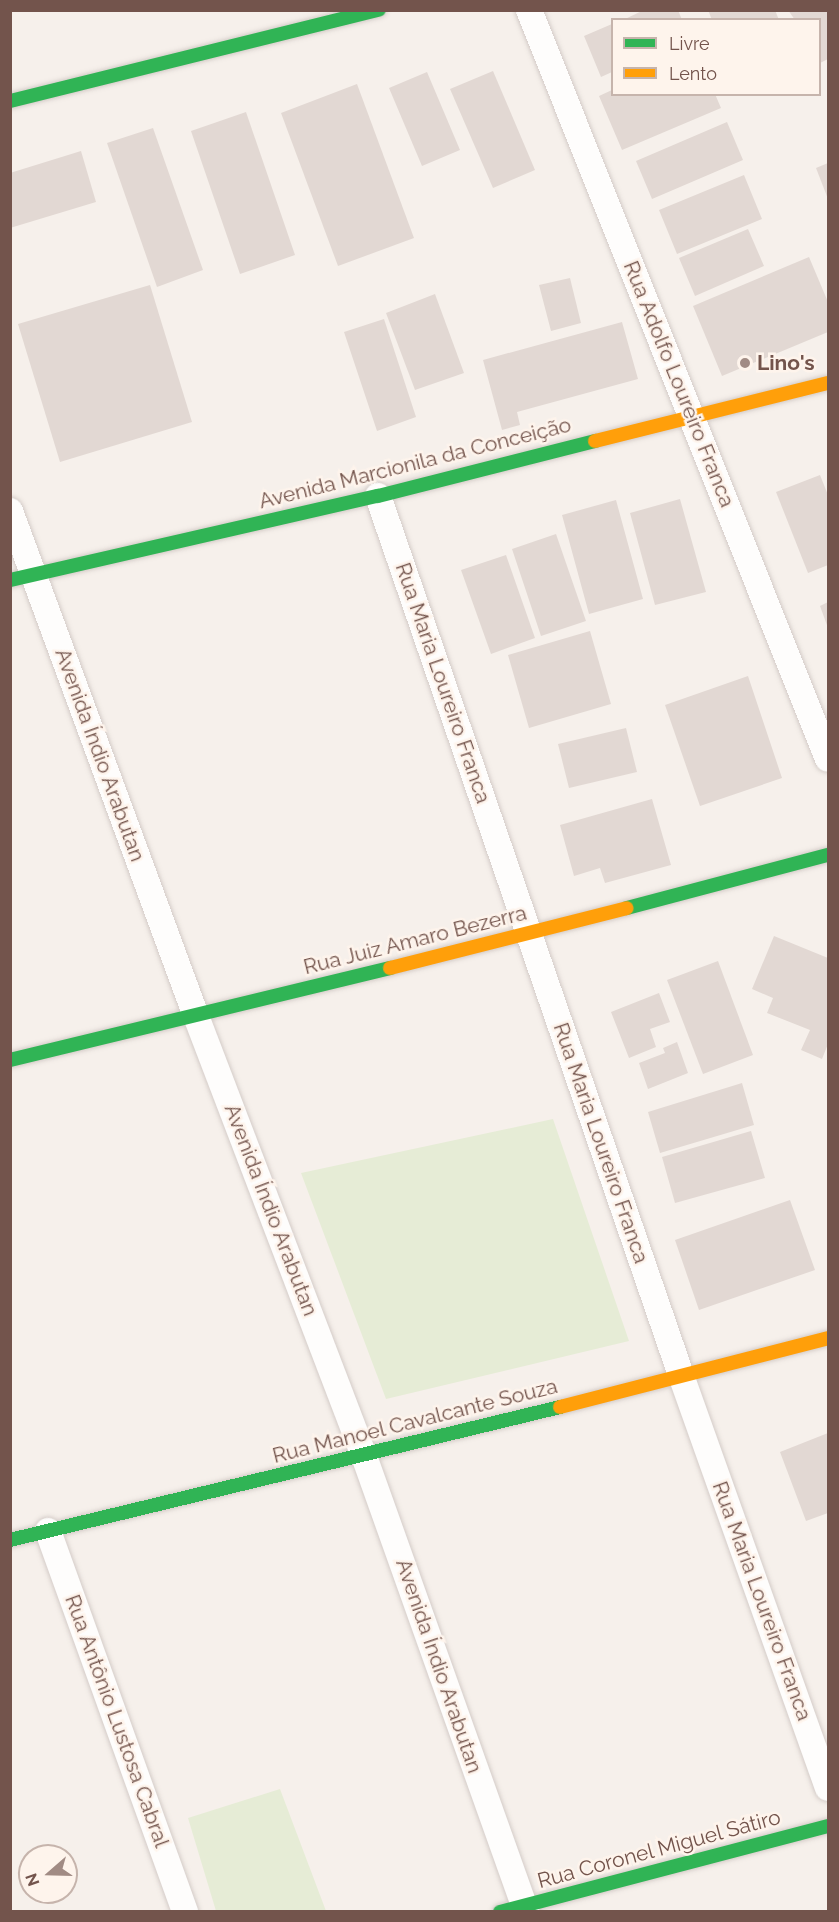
<!DOCTYPE html>
<html>
<head>
<meta charset="utf-8">
<style>
  body { margin:0 }
  #map { position:relative; width:839px; height:1922px; overflow:hidden; background:#f6f0eb; font-family:Raleway,sans-serif }
  div>[style] { position:absolute }
  [style*='--x'] { left:calc(var(--x)*1px); top:calc(var(--y)*1px); width:calc(var(--w)*1px); rotate:calc(var(--a)*1deg) }
  .green>* { inset:0; background:#e6ecd6 }
  .building>* { inset:0; background:#e2d8d3 }
  .roads { filter:drop-shadow(0 0 2px #d4ccc8) drop-shadow(0 0 2px #d4ccc8) }
  .street>* { height:26px; margin:-13px; padding:0 13px; transform-origin:13px; border-radius:13px; background:#fefdfc }
  .fast>* { height:14px; margin:-7px; padding:0 7px; transform-origin:7px; border-radius:7px; background:#30b455 }
  .slow>* { height:14px; margin:-7px; padding:0 7px; transform-origin:7px; border-radius:7px; background:#ff9f0a }
  .dots>* { width:16px; height:16px; translate:-50% -50%; box-sizing:border-box; border:3px solid #fef4ec; border-radius:50% }
  span { translate:-50% -50%; white-space:nowrap; text-align:center; line-height:1.15; -webkit-text-stroke:5px #fef4ec; paint-order:stroke }
  .poi-label { font-size:21px; color:#73544c; font-weight:700 }
  .left { translate:0 -50%; text-align:left }
  .street-label { font-size:21px; color:#73544c }
  .frame { position:absolute; inset:0; border:12px solid #73544c; pointer-events:none }
  .legend { position:absolute; left:611px; top:18px; width:210px; height:78px; box-sizing:border-box; background:#fef4ec; border:2px solid #c6b4ac; margin:0; padding:8px 10px; list-style:none; font-size:18px; color:#73544c }
  .legend li { display:flex; align-items:center; gap:12px; height:30px }
  .legend b { width:30px; border:2px solid #c6b4ac }
  .north { position:absolute; left:18px; top:1844px; width:60px; height:60px; box-sizing:border-box; background:#fef4ec; border:2px solid #c6b4ac; border-radius:50%; rotate:250deg; font-size:16px; font-weight:700; line-height:24px; text-align:center; color:#73544c }
  .north::after { content:''; display:block; margin:auto; width:21px; height:27px; background:#a18b84; clip-path:polygon(50% 0,100% 100%,50% 72%,0 100%) }
</style>
</head>
<body>
<div id="map">
  <div class="green">
    <div style="clip-path:polygon(553px 1119px,629px 1341px,386px 1399px,301px 1173px)"></div>
    <div style="clip-path:polygon(280px 1789px,326px 1911px,216px 1911px,188px 1818px)"></div>
  </div>
  <div class="building">
    <div style="clip-path:polygon(644px 10px,678px 10px,682px 20px,623px 20px)"></div>
    <div style="clip-path:polygon(708px 10px,775px 10px,779px 20px,712px 20px)"></div>
    <div style="clip-path:polygon(788px 10px,828px 10px,828px 59px,820px 63px,820px 20px,795px 20px)"></div>
    <div style="clip-path:polygon(612px 24px,612px 72px,601px 77px,584px 36px)"></div>
    <div style="clip-path:polygon(493px 71px,535px 170px,493px 188px,450px 89px)"></div>
    <div style="clip-path:polygon(427px 72px,460px 150px,422px 166px,389px 88px)"></div>
    <div style="clip-path:polygon(357px 84px,414px 238px,338px 266px,281px 113px)"></div>
    <div style="clip-path:polygon(612px 90px,612px 94px,715px 94px,721px 108px,622px 150px,599px 96px)"></div>
    <div style="clip-path:polygon(246px 112px,295px 255px,240px 274px,191px 131px)"></div>
    <div style="clip-path:polygon(727px 122px,743px 160px,652px 199px,636px 161px)"></div>
    <div style="clip-path:polygon(153px 128px,203px 270px,157px 287px,107px 143px)"></div>
    <div style="clip-path:polygon(81px 151px,96px 202px,10px 228px,10px 173px)"></div>
    <div style="clip-path:polygon(828px 163px,828px 199px,816px 168px)"></div>
    <div style="clip-path:polygon(744px 175px,762px 219px,677px 254px,659px 210px)"></div>
    <div style="clip-path:polygon(748px 229px,764px 266px,695px 296px,679px 258px)"></div>
    <div style="clip-path:polygon(809px 257px,828px 302px,828px 332px,722px 376px,693px 306px)"></div>
    <div style="clip-path:polygon(570px 278px,581px 323px,551px 331px,539px 285px)"></div>
    <div style="clip-path:polygon(150px 285px,192px 422px,60px 462px,18px 324px)"></div>
    <div style="clip-path:polygon(435px 294px,464px 373px,415px 390px,386px 313px)"></div>
    <div style="clip-path:polygon(384px 319px,416px 417px,377px 431px,344px 332px)"></div>
    <div style="clip-path:polygon(622px 322px,638px 379px,517px 412px,520px 425px,502px 430px,483px 360px)"></div>
    <div style="clip-path:polygon(820px 475px,828px 495px,828px 565px,808px 573px,776px 492px)"></div>
    <div style="clip-path:polygon(680px 499px,706px 592px,655px 605px,630px 513px)"></div>
    <div style="clip-path:polygon(616px 500px,643px 599px,589px 614px,562px 515px)"></div>
    <div style="clip-path:polygon(556px 534px,586px 621px,541px 636px,512px 549px)"></div>
    <div style="clip-path:polygon(506px 555px,535px 638px,491px 654px,461px 570px)"></div>
    <div style="clip-path:polygon(828px 602px,828px 628px,820px 606px)"></div>
    <div style="clip-path:polygon(590px 631px,611px 704px,529px 728px,508px 655px)"></div>
    <div style="clip-path:polygon(748px 676px,782px 778px,700px 806px,665px 705px)"></div>
    <div style="clip-path:polygon(626px 728px,637px 772px,569px 788px,558px 744px)"></div>
    <div style="clip-path:polygon(652px 799px,671px 865px,605px 883px,600px 868px,574px 876px,560px 825px)"></div>
    <div style="clip-path:polygon(774px 936px,828px 958px,828px 1044px,822px 1059px,801px 1050px,810px 1030px,767px 1013px,773px 998px,752px 989px)"></div>
    <div style="clip-path:polygon(718px 961px,753px 1055px,703px 1074px,667px 980px)"></div>
    <div style="clip-path:polygon(659px 993px,670px 1022px,650px 1029px,656px 1047px,629px 1058px,611px 1012px)"></div>
    <div style="clip-path:polygon(677px 1042px,688px 1073px,648px 1089px,639px 1063px,665px 1053px,663px 1048px)"></div>
    <div style="clip-path:polygon(742px 1083px,754px 1125px,660px 1153px,648px 1112px)"></div>
    <div style="clip-path:polygon(751px 1131px,765px 1178px,675px 1203px,662px 1157px)"></div>
    <div style="clip-path:polygon(790px 1200px,815px 1270px,699px 1310px,675px 1240px)"></div>
    <div style="clip-path:polygon(828px 1433px,828px 1513px,806px 1521px,780px 1452px)"></div>
  </div>
  <div class="roads">
    <div class="street">
      <div style="--x:529;--y:10;--w:806;--a:68.24"></div>
      <div style="--x:378;--y:496;--w:933;--a:70.98"></div>
      <div style="--x:682;--y:1378;--w:435;--a:70.4"></div>
      <div style="--x:10;--y:511;--w:538;--a:69.78"></div>
      <div style="--x:196;--y:1016;--w:471;--a:69.1"></div>
      <div style="--x:364;--y:1456;--w:484;--a:70.4"></div>
      <div style="--x:48;--y:1531;--w:405;--a:70.2"></div>
    </div>
    <div class="fast">
      <div style="--x:10;--y:101;--w:380;--a:-13.9"></div>
      <div style="--x:10;--y:580;--w:377;--a:-12.9"></div>
      <div style="--x:378;--y:496;--w:224;--a:-14.2"></div>
      <div style="--x:627;--y:908;--w:208;--a:-14.8"></div>
      <div style="--x:10;--y:1060;--w:391;--a:-13.6"></div>
      <div style="--x:10;--y:1540;--w:566;--a:-13.59"></div>
      <div style="--x:500;--y:1912;--w:339;--a:-14.7"></div>
    </div>
    <div class="slow">
      <div style="--x:595;--y:441;--w:240;--a:-14"></div>
      <div style="--x:390;--y:968;--w:244;--a:-14.2"></div>
      <div style="--x:560;--y:1407;--w:277;--a:-14.4"></div>
    </div>
  </div>
  <div class="dots">
    <div style="left:745px;top:363px;background:#a18b84"></div>
  </div>
  <div class="poi-label">
    <span class="left" style="left:757px;top:363px">Lino's</span>
  </div>
  <div class="street-label">
    <span style="left:679px;top:384px;rotate:68deg">Rua Adolfo Loureiro Franca</span>
    <span style="left:415px;top:463px;rotate:-14deg">Avenida Marcionila da Conceição</span>
    <span style="left:443px;top:683px;rotate:71deg">Rua Maria Loureiro Franca</span>
    <span style="left:100px;top:755px;rotate:70deg">Avenida Índio Arabutan</span>
    <span style="left:415px;top:940px;rotate:-14deg">Rua Juiz Amaro Bezerra</span>
    <span style="left:601px;top:1143px;rotate:71deg">Rua Maria Loureiro Franca</span>
    <span style="left:271px;top:1210px;rotate:69deg">Avenida Índio Arabutan</span>
    <span style="left:415px;top:1421px;rotate:-14deg">Rua Manoel Cavalcante Souza</span>
    <span style="left:762px;top:1601px;rotate:70deg">Rua Maria Loureiro Franca</span>
    <span style="left:439px;top:1666px;rotate:71deg">Avenida Índio Arabutan</span>
    <span style="left:117px;top:1721px;rotate:70deg">Rua Antônio Lustosa Cabral</span>
    <span style="left:659px;top:1849px;rotate:-15deg">Rua Coronel Miguel Sátiro</span>
  </div>
  <div class="frame"></div>
  <ul class="legend">
  <li><b style="height:8px;background:#30b455"></b>Livre</li>
  <li><b style="height:8px;background:#ff9f0a"></b>Lento</li>
  </ul>
  <div class="north">N</div>
</div>
</body>
</html>
